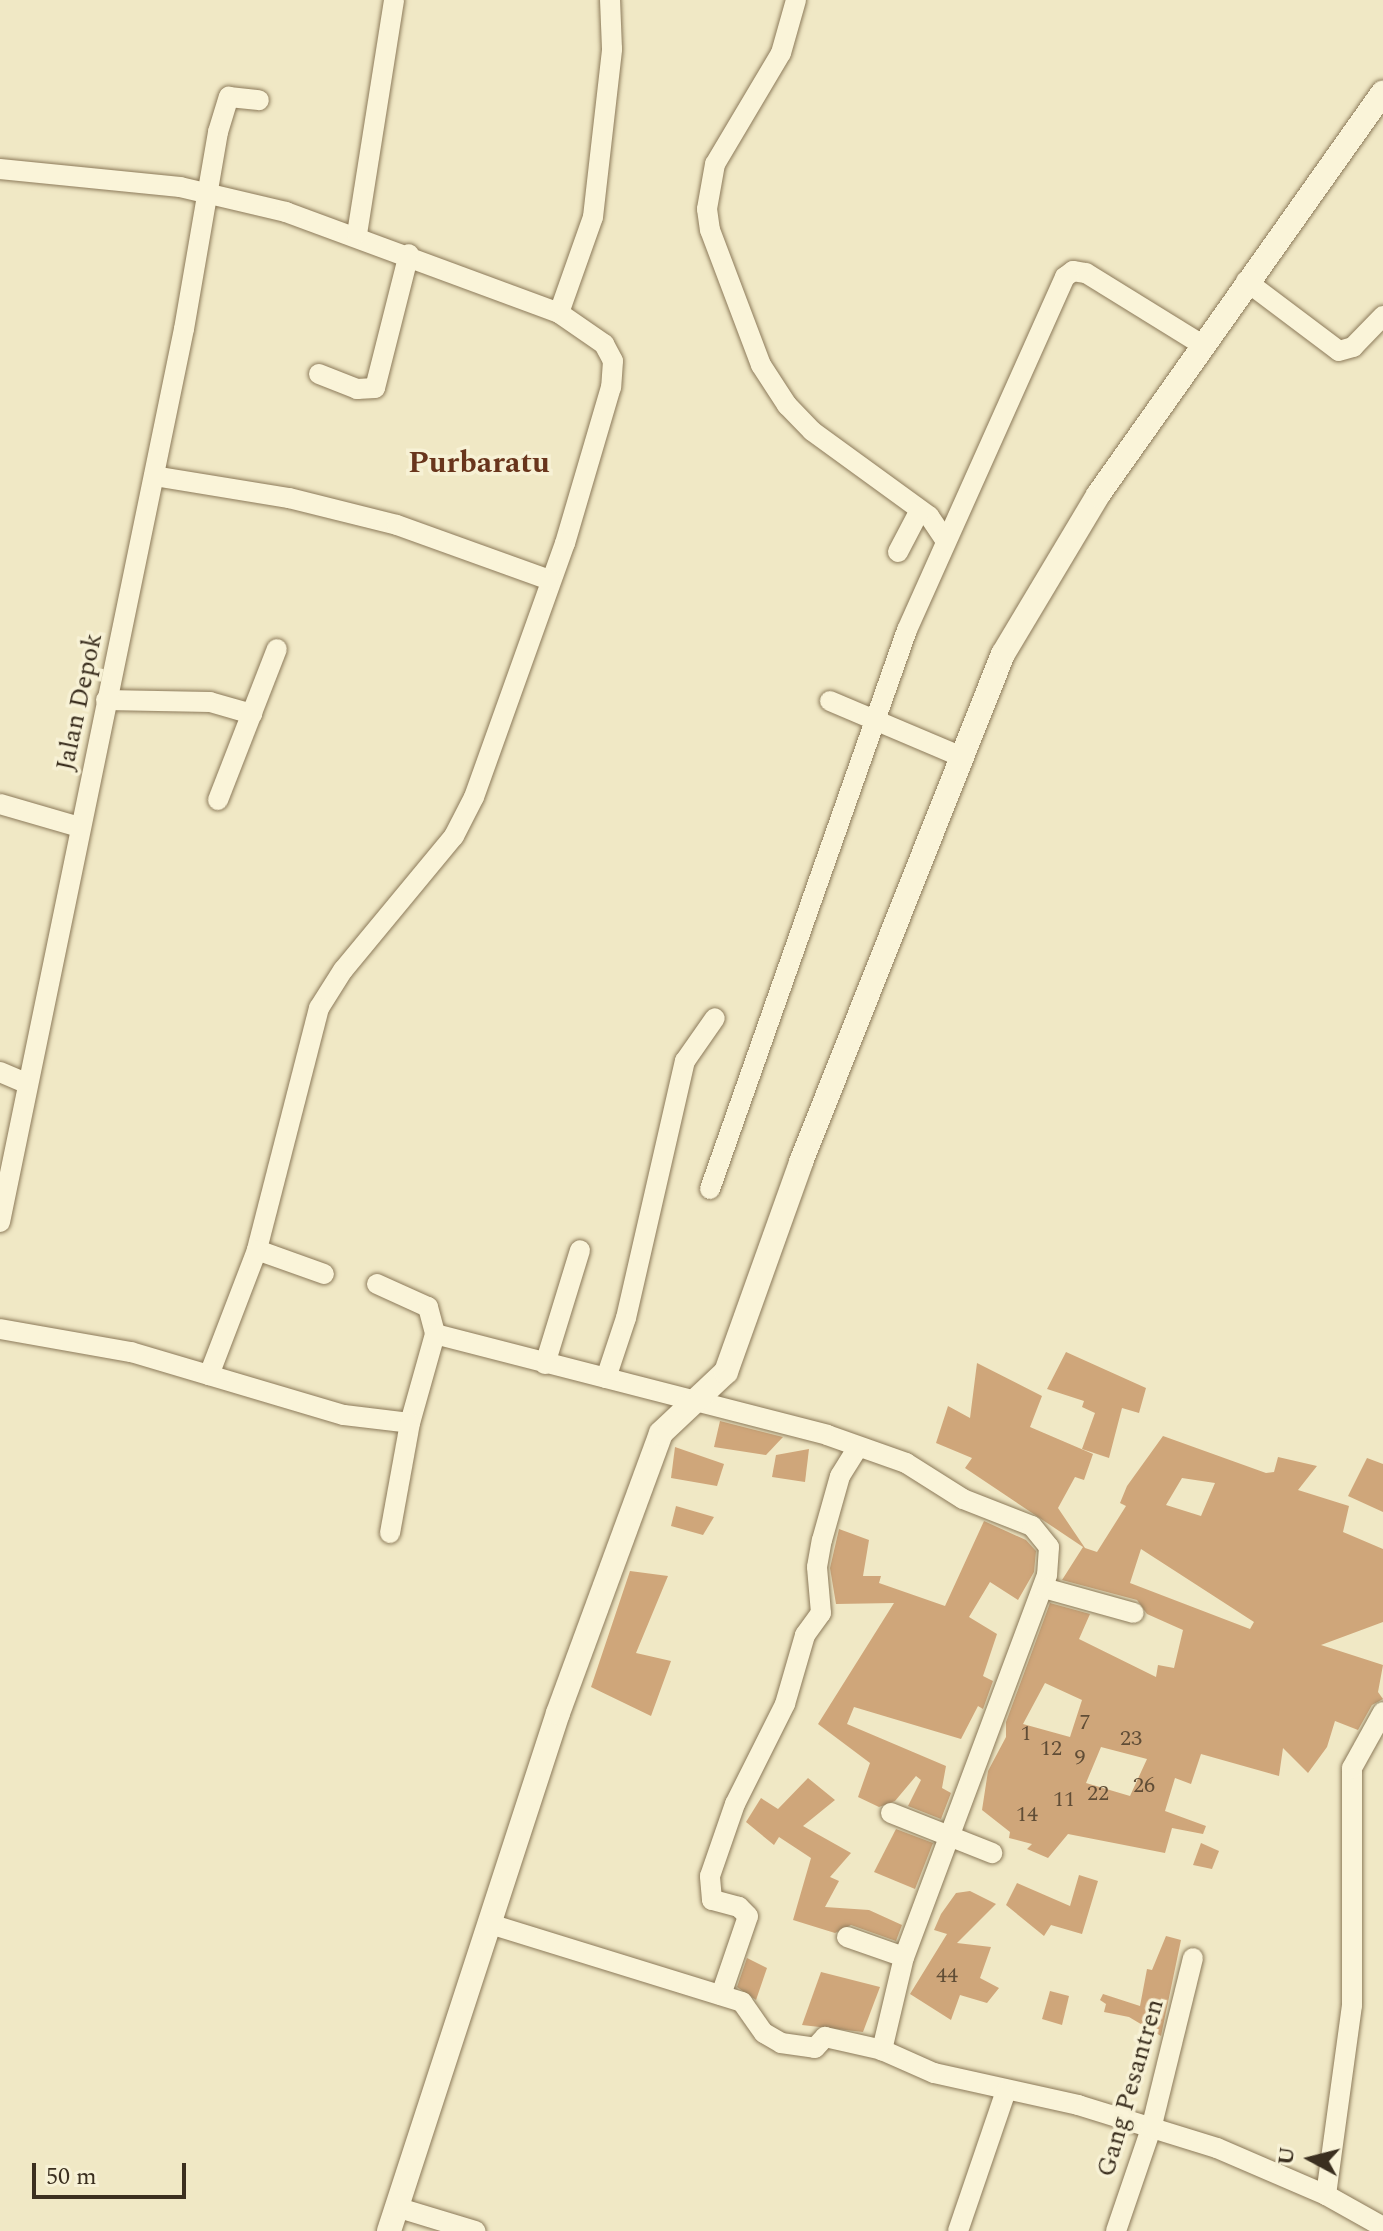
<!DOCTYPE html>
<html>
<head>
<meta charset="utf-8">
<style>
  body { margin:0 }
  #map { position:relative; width:1383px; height:2231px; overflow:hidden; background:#f0e8c5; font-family:Spectral,serif }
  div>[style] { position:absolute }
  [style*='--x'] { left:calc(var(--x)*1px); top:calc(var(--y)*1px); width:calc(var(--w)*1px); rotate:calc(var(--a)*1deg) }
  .building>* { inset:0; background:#cfa67a }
  .roads { filter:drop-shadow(0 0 2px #8c7a5a) drop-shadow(0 0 2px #8c7a5a) }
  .minor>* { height:20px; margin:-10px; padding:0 10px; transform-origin:10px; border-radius:10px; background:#faf4d9 }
  .tertiary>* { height:24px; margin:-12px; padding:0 12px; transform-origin:12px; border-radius:12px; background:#faf4d9 }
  span { translate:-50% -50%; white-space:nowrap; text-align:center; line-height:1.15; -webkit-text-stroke:7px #f7f1d5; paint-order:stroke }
  .number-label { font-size:22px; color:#604d36 }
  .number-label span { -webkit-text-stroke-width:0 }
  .street-label { font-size:26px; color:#3b2f1f }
  .quarter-label { font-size:30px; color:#69351c; font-weight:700 }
  .north { position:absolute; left:1271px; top:2119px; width:80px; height:80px; -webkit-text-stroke:6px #f7f1d5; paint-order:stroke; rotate:277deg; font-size:22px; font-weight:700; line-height:32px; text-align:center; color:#3b2f1f }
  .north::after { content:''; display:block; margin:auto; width:28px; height:36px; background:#3b2f1f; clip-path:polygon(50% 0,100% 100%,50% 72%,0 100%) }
  .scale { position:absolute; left:32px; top:2163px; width:154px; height:36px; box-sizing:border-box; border:4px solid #3b2f1f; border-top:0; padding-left:10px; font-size:24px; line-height:28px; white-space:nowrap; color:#3b2f1f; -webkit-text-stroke:6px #f7f1d5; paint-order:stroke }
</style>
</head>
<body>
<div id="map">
  <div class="building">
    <div style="clip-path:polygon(1066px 1352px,1146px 1388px,1139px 1413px,1122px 1408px,1109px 1458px,1082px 1449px,1095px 1413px,1082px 1407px,1084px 1401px,1047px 1389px)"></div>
    <div style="clip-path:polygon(evenodd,977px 1363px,1042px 1396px,1030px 1427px,1093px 1454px,1084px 1480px,1075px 1477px,1058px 1508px,1085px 1548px,1097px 1552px,1126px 1506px,1120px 1503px,1127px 1486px,1163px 1436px,1266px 1473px,1274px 1472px,1278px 1457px,1317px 1466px,1298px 1490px,1349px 1506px,1343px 1532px,1383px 1549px,1383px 1622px,1321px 1645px,1383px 1665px,1378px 1692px,1383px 1699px,1372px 1705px,1358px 1730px,1335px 1721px,1327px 1747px,1308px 1773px,1283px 1748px,1279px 1776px,1201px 1754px,1191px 1784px,1175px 1778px,1165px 1811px,1206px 1826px,1203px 1834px,1172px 1828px,1165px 1853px,1068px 1834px,1048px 1858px,1027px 1849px,1032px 1844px,1009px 1838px,1010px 1832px,982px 1810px,988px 1771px,1006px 1737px,1006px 1722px,1050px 1603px,1090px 1614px,1079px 1639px,1156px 1677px,1158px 1665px,1174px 1668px,1183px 1630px,1147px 1614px,1137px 1600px,1062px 1580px,1083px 1547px,965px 1468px,972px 1458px,936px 1443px,948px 1406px,970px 1418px,977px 1363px,1182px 1478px,1215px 1483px,1201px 1516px,1166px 1505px,1182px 1478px,977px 1363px,1141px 1549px,1254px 1622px,1250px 1629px,1130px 1583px,1141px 1549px,977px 1363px,1045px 1683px,1082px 1700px,1070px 1737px,1023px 1724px,1045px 1683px,977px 1363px,1101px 1747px,1147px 1759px,1130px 1796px,1086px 1783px,1101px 1747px)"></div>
    <div style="clip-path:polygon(720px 1421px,783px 1437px,766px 1455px,714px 1447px)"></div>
    <div style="clip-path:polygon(675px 1447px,724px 1464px,717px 1486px,671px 1478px)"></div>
    <div style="clip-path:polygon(809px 1449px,805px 1482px,772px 1477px,776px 1455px)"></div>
    <div style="clip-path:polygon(1367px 1458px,1383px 1464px,1383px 1512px,1348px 1496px)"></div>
    <div style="clip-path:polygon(676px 1506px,714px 1517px,703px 1535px,671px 1526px)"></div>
    <div style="clip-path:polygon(984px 1521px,1026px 1540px,1036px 1551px,1034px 1572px,1018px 1600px,990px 1582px,969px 1617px,997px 1634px,983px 1676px,993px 1681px,983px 1709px,978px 1706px,961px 1739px,854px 1707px,847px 1724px,946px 1766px,942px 1788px,951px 1793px,941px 1819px,908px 1806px,921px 1780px,916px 1776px,895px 1801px,879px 1807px,858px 1797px,870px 1763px,818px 1724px,894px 1603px,836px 1604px,830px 1568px,839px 1529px,869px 1540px,863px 1576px,881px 1576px,879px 1583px,945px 1606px)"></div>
    <div style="clip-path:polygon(630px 1571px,668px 1576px,636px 1653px,671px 1661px,651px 1716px,591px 1687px)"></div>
    <div style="clip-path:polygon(808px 1778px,835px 1800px,803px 1826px,851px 1853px,830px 1877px,839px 1881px,825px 1907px,869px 1910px,902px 1925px,896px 1941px,851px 1925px,835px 1933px,793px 1920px,811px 1858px,779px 1837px,774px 1845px,746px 1822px,761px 1798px,778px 1809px)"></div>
    <div style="clip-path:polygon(896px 1829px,933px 1843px,915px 1889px,874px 1872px)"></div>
    <div style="clip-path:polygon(1201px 1843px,1219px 1851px,1212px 1869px,1193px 1865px)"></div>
    <div style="clip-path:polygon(1079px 1875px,1098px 1881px,1082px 1934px,1051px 1925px,1044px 1936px,1006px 1905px,1017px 1883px,1070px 1906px)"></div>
    <div style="clip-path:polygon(970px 1891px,996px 1904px,957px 1943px,991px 1947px,980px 1978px,999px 1988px,987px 2003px,960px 1995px,951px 2020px,910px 1994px,947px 1934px,934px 1930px,941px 1914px,956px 1893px)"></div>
    <div style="clip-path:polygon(1166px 1936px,1181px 1940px,1161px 2036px,1129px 2017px,1104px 2012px,1106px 2004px,1100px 2000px,1103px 1994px,1140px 2006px,1147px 1969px,1152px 1970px)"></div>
    <div style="clip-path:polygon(747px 1958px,767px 1968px,756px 2000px,737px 1987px)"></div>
    <div style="clip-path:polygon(821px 1972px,880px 1987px,863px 2032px,802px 2025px)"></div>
    <div style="clip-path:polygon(1050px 1991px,1069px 1996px,1062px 2025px,1042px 2019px)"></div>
  </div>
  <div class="roads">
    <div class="minor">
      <div style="--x:796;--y:0;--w:55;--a:105.8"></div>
      <div style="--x:781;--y:53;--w:129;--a:120.7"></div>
      <div style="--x:715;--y:164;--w:46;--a:100.1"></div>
      <div style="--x:707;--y:209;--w:21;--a:82"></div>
      <div style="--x:710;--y:230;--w:144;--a:69.3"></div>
      <div style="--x:761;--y:365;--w:48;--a:57"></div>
      <div style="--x:787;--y:405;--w:36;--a:46"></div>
      <div style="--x:812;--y:431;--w:145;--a:36"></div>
      <div style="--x:929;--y:516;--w:29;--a:56"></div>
      <div style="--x:0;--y:169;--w:181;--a:5.7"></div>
      <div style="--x:180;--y:187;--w:109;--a:13.3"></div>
      <div style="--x:286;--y:212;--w:291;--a:20.3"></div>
      <div style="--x:559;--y:313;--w:55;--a:34.6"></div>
      <div style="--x:604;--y:344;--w:19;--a:62"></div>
      <div style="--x:613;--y:361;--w:26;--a:94"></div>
      <div style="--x:611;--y:387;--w:163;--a:106.4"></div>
      <div style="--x:565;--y:543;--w:270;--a:109.7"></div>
      <div style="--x:474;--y:797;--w:44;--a:117.1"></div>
      <div style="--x:454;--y:836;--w:174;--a:129.6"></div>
      <div style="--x:343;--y:970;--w:45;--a:122.3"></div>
      <div style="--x:319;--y:1008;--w:250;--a:104.4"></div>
      <div style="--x:257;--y:1250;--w:134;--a:111"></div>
      <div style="--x:357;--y:234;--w:237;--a:-81"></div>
      <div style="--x:1246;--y:281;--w:116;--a:37"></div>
      <div style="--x:1339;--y:351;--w:15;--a:-16"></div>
      <div style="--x:1353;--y:347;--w:43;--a:-45.9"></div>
      <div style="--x:559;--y:313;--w:102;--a:-70.5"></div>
      <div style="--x:593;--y:217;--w:169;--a:-83.5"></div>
      <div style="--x:612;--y:49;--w:49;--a:-92.3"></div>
      <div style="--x:319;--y:374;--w:41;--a:21.5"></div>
      <div style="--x:357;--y:389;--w:18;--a:-3"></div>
      <div style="--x:375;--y:388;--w:138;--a:-75.8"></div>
      <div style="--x:154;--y:476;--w:137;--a:9.3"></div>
      <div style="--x:289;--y:498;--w:111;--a:14"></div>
      <div style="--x:397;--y:525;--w:163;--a:19.8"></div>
      <div style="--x:898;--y:552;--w:47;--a:-62.4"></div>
      <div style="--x:106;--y:700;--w:104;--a:1.1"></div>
      <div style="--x:210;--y:702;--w:44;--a:15.9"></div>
      <div style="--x:830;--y:701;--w:143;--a:23"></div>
      <div style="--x:218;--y:800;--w:162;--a:-68.7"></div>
      <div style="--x:0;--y:804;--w:82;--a:16.2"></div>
      <div style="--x:0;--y:1072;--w:28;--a:23"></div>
      <div style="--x:710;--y:1189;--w:593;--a:-70.59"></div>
      <div style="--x:907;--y:630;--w:387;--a:-65.9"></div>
      <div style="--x:1065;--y:277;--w:10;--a:-37"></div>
      <div style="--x:1073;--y:271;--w:13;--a:9"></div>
      <div style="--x:1086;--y:273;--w:135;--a:31.7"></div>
      <div style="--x:0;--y:1222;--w:912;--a:-78.36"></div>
      <div style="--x:184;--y:329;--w:200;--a:-80.2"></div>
      <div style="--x:218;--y:132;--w:37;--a:-73"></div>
      <div style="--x:229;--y:97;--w:30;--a:6"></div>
      <div style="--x:257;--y:1250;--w:71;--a:19.7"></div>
      <div style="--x:377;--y:1284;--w:56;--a:24.3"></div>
      <div style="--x:428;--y:1307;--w:28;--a:75"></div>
      <div style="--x:0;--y:1329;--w:133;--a:10"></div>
      <div style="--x:131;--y:1352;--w:222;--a:16.5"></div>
      <div style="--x:344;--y:1415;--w:66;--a:6.9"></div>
      <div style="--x:410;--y:1423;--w:92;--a:-74.3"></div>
      <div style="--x:435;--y:1334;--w:405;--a:14.4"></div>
      <div style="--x:827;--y:1435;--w:84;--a:19.5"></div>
      <div style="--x:906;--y:1463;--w:67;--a:32.3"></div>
      <div style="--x:963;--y:1499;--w:74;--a:21.4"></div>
      <div style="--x:1032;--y:1526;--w:27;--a:51"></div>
      <div style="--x:1049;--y:1547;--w:28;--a:94"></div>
      <div style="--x:1047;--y:1575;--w:408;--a:110.5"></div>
      <div style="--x:904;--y:1957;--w:96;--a:103.3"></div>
      <div style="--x:882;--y:2050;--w:57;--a:23.9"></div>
      <div style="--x:934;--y:2073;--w:148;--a:12.5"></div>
      <div style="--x:1078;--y:2105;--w:145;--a:17.2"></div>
      <div style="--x:1217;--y:2148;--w:119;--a:23.3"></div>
      <div style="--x:1326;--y:2195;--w:65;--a:29.3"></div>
      <div style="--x:545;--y:1364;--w:119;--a:-72.9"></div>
      <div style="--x:606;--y:1378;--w:63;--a:-71.6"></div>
      <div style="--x:626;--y:1318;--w:264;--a:-77.1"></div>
      <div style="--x:685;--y:1061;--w:52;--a:-55.1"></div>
      <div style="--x:390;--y:1533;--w:112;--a:-79.7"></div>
      <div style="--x:1044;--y:1588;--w:93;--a:15.5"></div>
      <div style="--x:891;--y:1813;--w:109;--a:21.6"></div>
      <div style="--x:490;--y:1924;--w:264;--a:17.2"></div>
      <div style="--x:742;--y:2002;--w:38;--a:55"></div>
      <div style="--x:764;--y:2033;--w:20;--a:30"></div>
      <div style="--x:781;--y:2043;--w:34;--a:8"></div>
      <div style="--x:815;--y:2048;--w:15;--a:-48"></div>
      <div style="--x:825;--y:2037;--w:58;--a:12.8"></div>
      <div style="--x:847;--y:1937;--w:60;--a:19.3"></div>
      <div style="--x:721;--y:1995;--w:83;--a:-71.1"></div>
      <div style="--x:748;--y:1916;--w:13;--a:-135"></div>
      <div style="--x:739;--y:1907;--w:28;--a:-165"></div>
      <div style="--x:712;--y:1900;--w:24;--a:-95"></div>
      <div style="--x:710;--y:1876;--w:76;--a:-70.9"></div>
      <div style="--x:735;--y:1804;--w:112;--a:-63.4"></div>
      <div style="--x:785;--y:1704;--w:72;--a:-73.8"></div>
      <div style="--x:805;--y:1635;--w:27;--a:-54"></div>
      <div style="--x:821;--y:1613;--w:46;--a:-95"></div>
      <div style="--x:817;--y:1567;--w:27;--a:-80"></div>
      <div style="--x:822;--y:1540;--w:66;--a:-74.3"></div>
      <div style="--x:840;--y:1476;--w:34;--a:-58"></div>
      <div style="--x:1326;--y:2195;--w:192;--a:-82.2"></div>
      <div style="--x:1352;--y:2005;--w:237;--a:-90"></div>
      <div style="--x:1352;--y:1768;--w:64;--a:-61"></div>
      <div style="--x:396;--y:2207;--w:83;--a:16.9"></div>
      <div style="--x:958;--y:2231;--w:148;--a:-71.1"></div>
      <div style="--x:1116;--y:2231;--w:108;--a:-71.1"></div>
      <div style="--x:1151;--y:2129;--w:176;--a:-76.2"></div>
    </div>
    <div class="tertiary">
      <div style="--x:389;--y:2231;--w:545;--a:-71.93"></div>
      <div style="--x:558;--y:1713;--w:298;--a:-69.8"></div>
      <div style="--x:661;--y:1433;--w:89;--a:-43.2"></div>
      <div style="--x:726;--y:1372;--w:223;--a:-70.3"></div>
      <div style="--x:801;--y:1162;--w:547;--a:-68.32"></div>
      <div style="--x:1003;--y:654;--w:185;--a:-59.1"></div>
      <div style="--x:1098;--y:495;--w:493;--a:-54.7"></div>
    </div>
  </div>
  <div class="number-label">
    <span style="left:1085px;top:1723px">7</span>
    <span style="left:1026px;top:1734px">1</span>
    <span style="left:1131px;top:1739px">23</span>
    <span style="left:1051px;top:1749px">12</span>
    <span style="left:1080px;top:1758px">9</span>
    <span style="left:1144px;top:1786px">26</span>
    <span style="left:1098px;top:1794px">22</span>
    <span style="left:1064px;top:1800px">11</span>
    <span style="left:1027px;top:1815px">14</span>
    <span style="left:947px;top:1976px">44</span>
  </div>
  <div class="street-label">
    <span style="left:80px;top:702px;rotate:-78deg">Jalan Depok</span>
    <span style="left:1131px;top:2088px;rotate:-74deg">Gang Pesantren</span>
  </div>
  <div class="quarter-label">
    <span style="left:479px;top:463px">Purbaratu</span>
  </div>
  <div class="north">U</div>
  <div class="scale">50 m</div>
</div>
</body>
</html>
